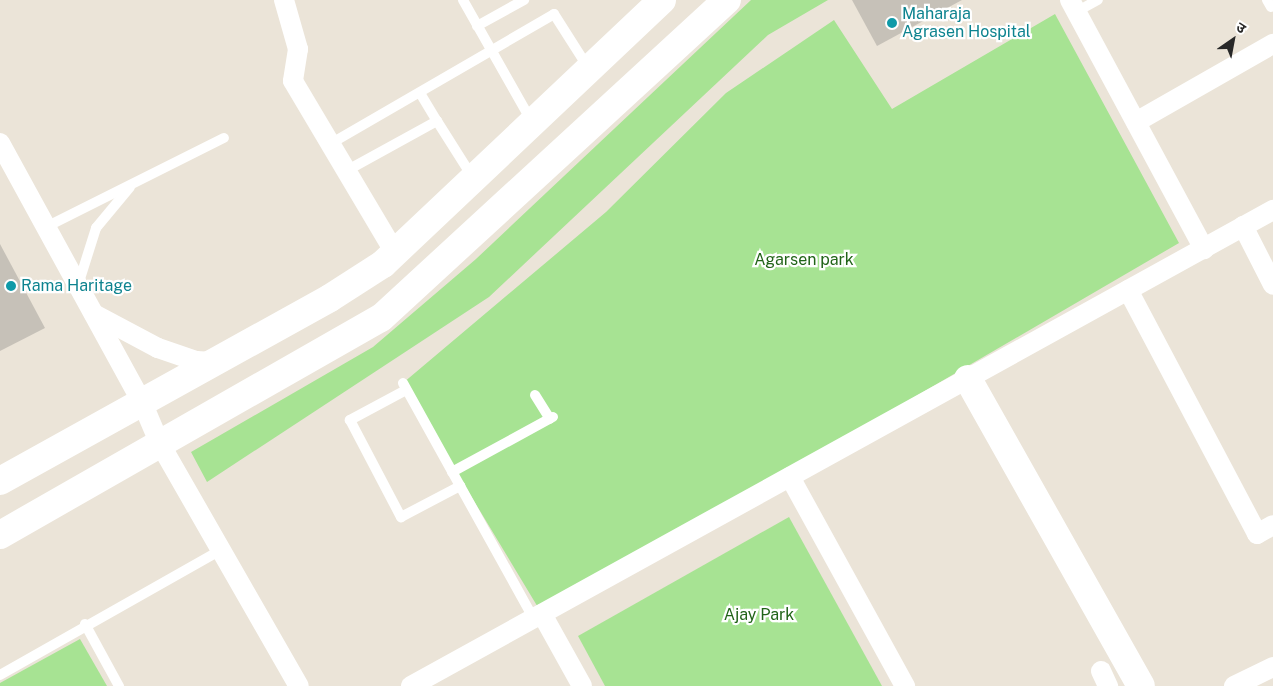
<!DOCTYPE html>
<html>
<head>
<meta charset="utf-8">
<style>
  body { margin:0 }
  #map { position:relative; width:1273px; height:686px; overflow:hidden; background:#ebe4d8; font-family:"Public Sans","Noto Sans Devanagari",sans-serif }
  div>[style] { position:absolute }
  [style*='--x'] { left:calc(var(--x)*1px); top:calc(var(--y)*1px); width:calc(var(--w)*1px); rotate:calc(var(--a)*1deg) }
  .green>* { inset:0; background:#a7e393 }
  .building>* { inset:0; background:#c6c1b8 }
  .lane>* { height:10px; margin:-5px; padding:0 5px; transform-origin:5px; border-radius:5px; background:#fff }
  .street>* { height:20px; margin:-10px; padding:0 10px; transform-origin:10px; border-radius:10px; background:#fff }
  .secondary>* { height:28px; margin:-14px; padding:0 14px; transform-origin:14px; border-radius:14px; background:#fff }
  .dots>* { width:14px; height:14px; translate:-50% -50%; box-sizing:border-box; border:2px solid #fff; border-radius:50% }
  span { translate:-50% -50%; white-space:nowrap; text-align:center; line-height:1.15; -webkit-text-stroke:4.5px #fff; paint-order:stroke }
  .culture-label { font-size:16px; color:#0d838f }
  .left { translate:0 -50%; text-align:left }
  .park-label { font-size:16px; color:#216418 }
  .north { position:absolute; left:1208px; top:15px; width:50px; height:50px; -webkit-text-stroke:4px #fff; paint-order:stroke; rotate:33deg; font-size:14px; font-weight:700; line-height:20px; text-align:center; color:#282828 }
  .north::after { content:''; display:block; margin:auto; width:18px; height:22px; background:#282828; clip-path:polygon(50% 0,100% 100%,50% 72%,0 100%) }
</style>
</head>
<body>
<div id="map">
  <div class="green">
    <div style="clip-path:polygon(751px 0,828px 0,768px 35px,489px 297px,207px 482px,191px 452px,373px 347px,476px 259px)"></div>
    <div style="clip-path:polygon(1055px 14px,1179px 243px,542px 614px,403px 383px,606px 212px,726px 93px,834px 20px,892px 109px)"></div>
    <div style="clip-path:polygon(789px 517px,882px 686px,605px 686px,578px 636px)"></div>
    <div style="clip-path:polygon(80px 639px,107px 686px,0 686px,0 683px)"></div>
  </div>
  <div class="building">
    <div style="clip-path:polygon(852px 0,962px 0,877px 46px)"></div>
    <div style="clip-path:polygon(0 244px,45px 328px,0 351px)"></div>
  </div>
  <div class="lane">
    <div style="--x:463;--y:0;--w:140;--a:60.5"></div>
    <div style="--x:1267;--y:0;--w:8;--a:60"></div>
    <div style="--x:1076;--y:12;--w:25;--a:-29"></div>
    <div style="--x:477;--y:26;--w:54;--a:-29"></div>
    <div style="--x:420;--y:93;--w:33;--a:59"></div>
    <div style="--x:330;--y:144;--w:259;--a:-30.1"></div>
    <div style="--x:554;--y:14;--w:65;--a:57.5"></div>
    <div style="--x:346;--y:171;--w:104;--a:-28.8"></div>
    <div style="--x:437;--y:121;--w:67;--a:57.7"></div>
    <div style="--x:46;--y:227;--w:199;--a:-26.6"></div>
    <div style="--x:79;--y:282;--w:57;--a:-72.5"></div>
    <div style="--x:96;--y:228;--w:53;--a:-50.3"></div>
    <div style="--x:403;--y:383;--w:270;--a:61"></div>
    <div style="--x:406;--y:390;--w:64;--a:151.8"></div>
    <div style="--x:350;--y:420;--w:110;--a:62.3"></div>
    <div style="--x:401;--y:517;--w:67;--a:-27.7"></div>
    <div style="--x:535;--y:395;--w:28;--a:58"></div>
    <div style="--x:452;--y:472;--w:115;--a:-28.6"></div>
    <div style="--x:85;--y:624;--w:71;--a:61.3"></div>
    <div style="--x:0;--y:675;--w:254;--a:-29.5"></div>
  </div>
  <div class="street">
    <div style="--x:284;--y:0;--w:51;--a:74.1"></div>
    <div style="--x:298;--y:49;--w:32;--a:99"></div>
    <div style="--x:293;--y:81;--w:200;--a:59.3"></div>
    <div style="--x:1070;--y:0;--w:283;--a:61.7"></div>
    <div style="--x:1136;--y:122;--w:158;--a:-29.7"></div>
    <div style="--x:0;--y:143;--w:295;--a:61.3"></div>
    <div style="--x:142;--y:402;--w:43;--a:67"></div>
    <div style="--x:159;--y:442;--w:281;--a:60.2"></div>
    <div style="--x:1243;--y:226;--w:66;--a:63"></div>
    <div style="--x:1128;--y:290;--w:276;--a:62.1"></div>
    <div style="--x:1257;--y:534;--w:18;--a:-29"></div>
    <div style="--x:94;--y:314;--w:72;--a:28"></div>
    <div style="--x:158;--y:348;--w:40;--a:18.9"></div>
    <div style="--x:196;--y:361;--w:18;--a:3"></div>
    <div style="--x:790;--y:477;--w:239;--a:61.2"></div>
    <div style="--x:542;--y:614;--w:82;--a:60.9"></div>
    <div style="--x:1101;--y:671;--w:17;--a:65"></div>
    <div style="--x:411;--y:686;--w:985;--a:-28.91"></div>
    <div style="--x:1234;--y:686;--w:43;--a:-26"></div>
  </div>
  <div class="secondary">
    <div style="--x:968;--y:379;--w:352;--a:60.6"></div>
    <div style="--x:0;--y:481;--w:377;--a:-29"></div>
    <div style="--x:330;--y:298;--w:63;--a:-32.7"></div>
    <div style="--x:383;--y:264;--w:384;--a:-43.4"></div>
    <div style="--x:0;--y:535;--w:438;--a:-29.7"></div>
    <div style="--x:381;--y:318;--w:470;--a:-42.6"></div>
  </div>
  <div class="dots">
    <div style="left:892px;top:23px;background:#0f9aa8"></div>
    <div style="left:11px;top:286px;background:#0f9aa8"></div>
  </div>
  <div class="culture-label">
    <span class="left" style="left:902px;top:23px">Maharaja<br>Agrasen Hospital</span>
    <span class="left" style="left:21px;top:286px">Rama Haritage</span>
  </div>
  <div class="park-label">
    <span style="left:804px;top:260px">Agarsen park</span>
    <span style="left:759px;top:615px">Ajay Park</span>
  </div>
  <div class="north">उ</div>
</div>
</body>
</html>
